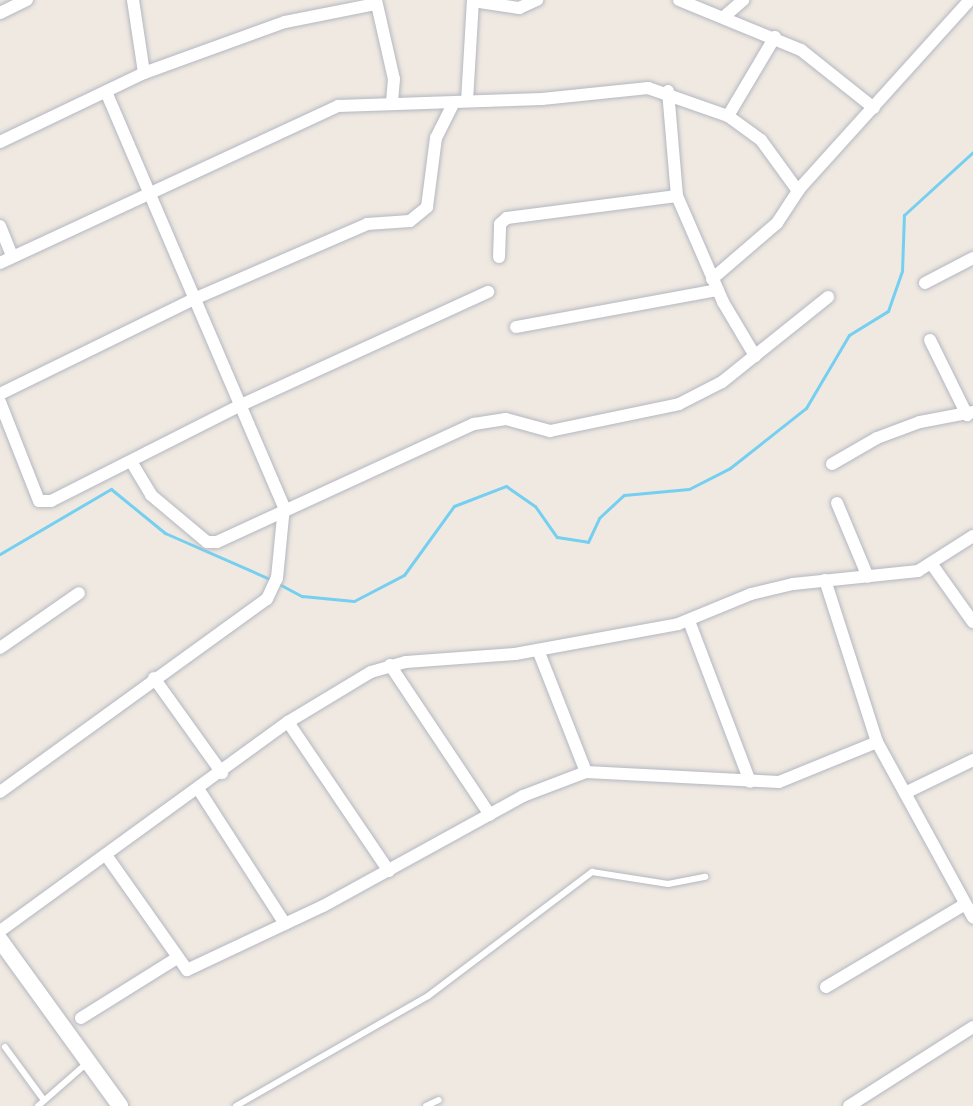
<!DOCTYPE html>
<html>
<head>
<meta charset="utf-8">
<style>
  body { margin:0 }
  #map { position:relative; width:973px; height:1106px; overflow:hidden; background:#efe9e1; font-family:"PT Sans Narrow",sans-serif }
  div>[style] { position:absolute }
  [style*='--x'] { left:calc(var(--x)*1px); top:calc(var(--y)*1px); width:calc(var(--w)*1px); rotate:calc(var(--a)*1deg) }
  .stream>* { height:3px; margin:-1.5px; padding:0 1.5px; transform-origin:1.5px; border-radius:1.5px; background:#75cff0 }
  .roads { filter:drop-shadow(0 0 2px #b4b7c1) drop-shadow(0 0 2px #b4b7c1) }
  .lane>* { height:6px; margin:-3px; padding:0 3px; transform-origin:3px; border-radius:3px; background:#fff }
  .street>* { height:12px; margin:-6px; padding:0 6px; transform-origin:6px; border-radius:6px; background:#fff }
  .secondary>* { height:16px; margin:-8px; padding:0 8px; transform-origin:8px; border-radius:8px; background:#fff }
  span { translate:-50% -50%; white-space:nowrap; text-align:center; line-height:1.15; -webkit-text-stroke:8px #fff; paint-order:stroke }
</style>
</head>
<body>
<div id="map">
  <div class="stream">
    <div style="--x:0;--y:554;--w:129;--a:-30.4"></div>
    <div style="--x:111;--y:489;--w:70;--a:39.2"></div>
    <div style="--x:165;--y:533;--w:117;--a:23.7"></div>
    <div style="--x:279;--y:584;--w:26;--a:28"></div>
    <div style="--x:302;--y:596;--w:52;--a:5.5"></div>
    <div style="--x:354;--y:601;--w:56;--a:-27.5"></div>
    <div style="--x:404;--y:575;--w:85;--a:-54.1"></div>
    <div style="--x:454;--y:506;--w:56;--a:-21"></div>
    <div style="--x:506;--y:486;--w:35;--a:35"></div>
    <div style="--x:535;--y:506;--w:38;--a:55"></div>
    <div style="--x:557;--y:537;--w:31;--a:9"></div>
    <div style="--x:588;--y:542;--w:26;--a:-65"></div>
    <div style="--x:599;--y:518;--w:34;--a:-43"></div>
    <div style="--x:624;--y:495;--w:65;--a:-5.3"></div>
    <div style="--x:689;--y:489;--w:46;--a:-27.1"></div>
    <div style="--x:730;--y:468;--w:97;--a:-38.3"></div>
    <div style="--x:806;--y:408;--w:85;--a:-59.5"></div>
    <div style="--x:849;--y:335;--w:46;--a:-31.6"></div>
    <div style="--x:888;--y:311;--w:42;--a:-70.7"></div>
    <div style="--x:902;--y:271;--w:56;--a:-88"></div>
    <div style="--x:904;--y:215;--w:93;--a:-42.4"></div>
  </div>
  <div class="roads">
    <div class="lane">
      <div style="--x:5;--y:1047;--w:64;--a:53.8"></div>
      <div style="--x:38;--y:1106;--w:64;--a:-41.2"></div>
      <div style="--x:236;--y:1106;--w:221;--a:-29.8"></div>
      <div style="--x:428;--y:996;--w:206;--a:-37.1"></div>
      <div style="--x:592;--y:872;--w:77;--a:9"></div>
      <div style="--x:668;--y:884;--w:38;--a:-11"></div>
      <div style="--x:426;--y:1106;--w:14;--a:-25"></div>
    </div>
    <div class="street">
      <div style="--x:133;--y:0;--w:74;--a:81.4"></div>
      <div style="--x:376;--y:0;--w:81;--a:77.2"></div>
      <div style="--x:394;--y:79;--w:23;--a:95"></div>
      <div style="--x:679;--y:0;--w:132;--a:22.3"></div>
      <div style="--x:801;--y:50;--w:93;--a:38.5"></div>
      <div style="--x:473;--y:1;--w:47;--a:8.7"></div>
      <div style="--x:519;--y:8;--w:20;--a:-24"></div>
      <div style="--x:0;--y:13;--w:30;--a:-26"></div>
      <div style="--x:726;--y:15;--w:23;--a:-41"></div>
      <div style="--x:668;--y:91;--w:105;--a:85.1"></div>
      <div style="--x:677;--y:196;--w:116;--a:66.5"></div>
      <div style="--x:723;--y:302;--w:63;--a:59.3"></div>
      <div style="--x:467;--y:101;--w:101;--a:-86.6"></div>
      <div style="--x:728;--y:116;--w:41;--a:36"></div>
      <div style="--x:761;--y:140;--w:63;--a:54"></div>
      <div style="--x:0;--y:142;--w:160;--a:-25.6"></div>
      <div style="--x:144;--y:73;--w:150;--a:-19.9"></div>
      <div style="--x:285;--y:22;--w:93;--a:-11.2"></div>
      <div style="--x:0;--y:226;--w:32;--a:68"></div>
      <div style="--x:499;--y:257;--w:33;--a:-88"></div>
      <div style="--x:500;--y:224;--w:9;--a:-41"></div>
      <div style="--x:507;--y:218;--w:171;--a:-7.4"></div>
      <div style="--x:0;--y:263;--w:373;--a:-24.9"></div>
      <div style="--x:338;--y:106;--w:204;--a:-2"></div>
      <div style="--x:542;--y:99;--w:107;--a:-5.9"></div>
      <div style="--x:648;--y:88;--w:85;--a:19.3"></div>
      <div style="--x:728;--y:116;--w:92;--a:-59.3"></div>
      <div style="--x:712;--y:279;--w:86;--a:-40.7"></div>
      <div style="--x:777;--y:223;--w:42;--a:-56.7"></div>
      <div style="--x:800;--y:188;--w:253;--a:-47.9"></div>
      <div style="--x:925;--y:283;--w:54;--a:-27.5"></div>
      <div style="--x:516;--y:327;--w:205;--a:-10.4"></div>
      <div style="--x:930;--y:340;--w:84;--a:63.7"></div>
      <div style="--x:0;--y:394;--w:216;--a:-26.1"></div>
      <div style="--x:194;--y:299;--w:189;--a:-23.4"></div>
      <div style="--x:367;--y:224;--w:43;--a:-4"></div>
      <div style="--x:410;--y:221;--w:22;--a:-39"></div>
      <div style="--x:427;--y:207;--w:70;--a:-82.6"></div>
      <div style="--x:436;--y:138;--w:40;--a:-63.4"></div>
      <div style="--x:0;--y:402;--w:106;--a:68.5"></div>
      <div style="--x:39;--y:501;--w:12;--a:0"></div>
      <div style="--x:51;--y:501;--w:213;--a:-26.8"></div>
      <div style="--x:241;--y:405;--w:272;--a:-24.6"></div>
      <div style="--x:132;--y:463;--w:37;--a:59"></div>
      <div style="--x:151;--y:495;--w:73;--a:40"></div>
      <div style="--x:207;--y:542;--w:10;--a:0"></div>
      <div style="--x:217;--y:542;--w:283;--a:-24.7"></div>
      <div style="--x:474;--y:424;--w:32;--a:-9"></div>
      <div style="--x:506;--y:419;--w:46;--a:15.3"></div>
      <div style="--x:550;--y:431;--w:132;--a:-11.8"></div>
      <div style="--x:679;--y:404;--w:48;--a:-27.1"></div>
      <div style="--x:722;--y:382;--w:136;--a:-38.7"></div>
      <div style="--x:832;--y:464;--w:52;--a:-30"></div>
      <div style="--x:877;--y:438;--w:46;--a:-20.4"></div>
      <div style="--x:920;--y:422;--w:54;--a:-10.7"></div>
      <div style="--x:837;--y:503;--w:80;--a:67.3"></div>
      <div style="--x:933;--y:566;--w:69;--a:54.5"></div>
      <div style="--x:825;--y:580;--w:170;--a:72.2"></div>
      <div style="--x:877;--y:742;--w:200;--a:61.3"></div>
      <div style="--x:689;--y:621;--w:172;--a:69.2"></div>
      <div style="--x:0;--y:648;--w:96;--a:-34.8"></div>
      <div style="--x:538;--y:650;--w:131;--a:68.5"></div>
      <div style="--x:390;--y:665;--w:180;--a:56.3"></div>
      <div style="--x:154;--y:678;--w:117;--a:54.4"></div>
      <div style="--x:288;--y:722;--w:180;--a:55.9"></div>
      <div style="--x:199;--y:790;--w:159;--a:57.3"></div>
      <div style="--x:0;--y:792;--w:329;--a:-35.9"></div>
      <div style="--x:267;--y:599;--w:23;--a:-65"></div>
      <div style="--x:277;--y:578;--w:71;--a:-84.4"></div>
      <div style="--x:284;--y:507;--w:452;--a:-113.2"></div>
      <div style="--x:905;--y:793;--w:76;--a:-25.9"></div>
      <div style="--x:106;--y:855;--w:141;--a:54.8"></div>
      <div style="--x:187;--y:970;--w:150;--a:-25.2"></div>
      <div style="--x:323;--y:906;--w:228;--a:-28.8"></div>
      <div style="--x:523;--y:796;--w:67;--a:-20.9"></div>
      <div style="--x:586;--y:772;--w:193;--a:3"></div>
      <div style="--x:779;--y:782;--w:106;--a:-22.2"></div>
      <div style="--x:0;--y:931;--w:356;--a:-36"></div>
      <div style="--x:288;--y:722;--w:97;--a:-31.1"></div>
      <div style="--x:371;--y:672;--w:36;--a:-16"></div>
      <div style="--x:406;--y:662;--w:109;--a:-4.2"></div>
      <div style="--x:515;--y:654;--w:166;--a:-10.4"></div>
      <div style="--x:678;--y:624;--w:79;--a:-22.3"></div>
      <div style="--x:751;--y:594;--w:43;--a:-13.4"></div>
      <div style="--x:793;--y:584;--w:126;--a:-5.9"></div>
      <div style="--x:918;--y:571;--w:65;--a:-32.5"></div>
      <div style="--x:826;--y:987;--w:162;--a:-30.8"></div>
      <div style="--x:81;--y:1018;--w:113;--a:-32"></div>
      <div style="--x:849;--y:1106;--w:147;--a:-32.5"></div>
    </div>
    <div class="secondary">
      <div style="--x:0;--y:940;--w:205;--a:54.1"></div>
    </div>
  </div>
</div>
</body>
</html>
